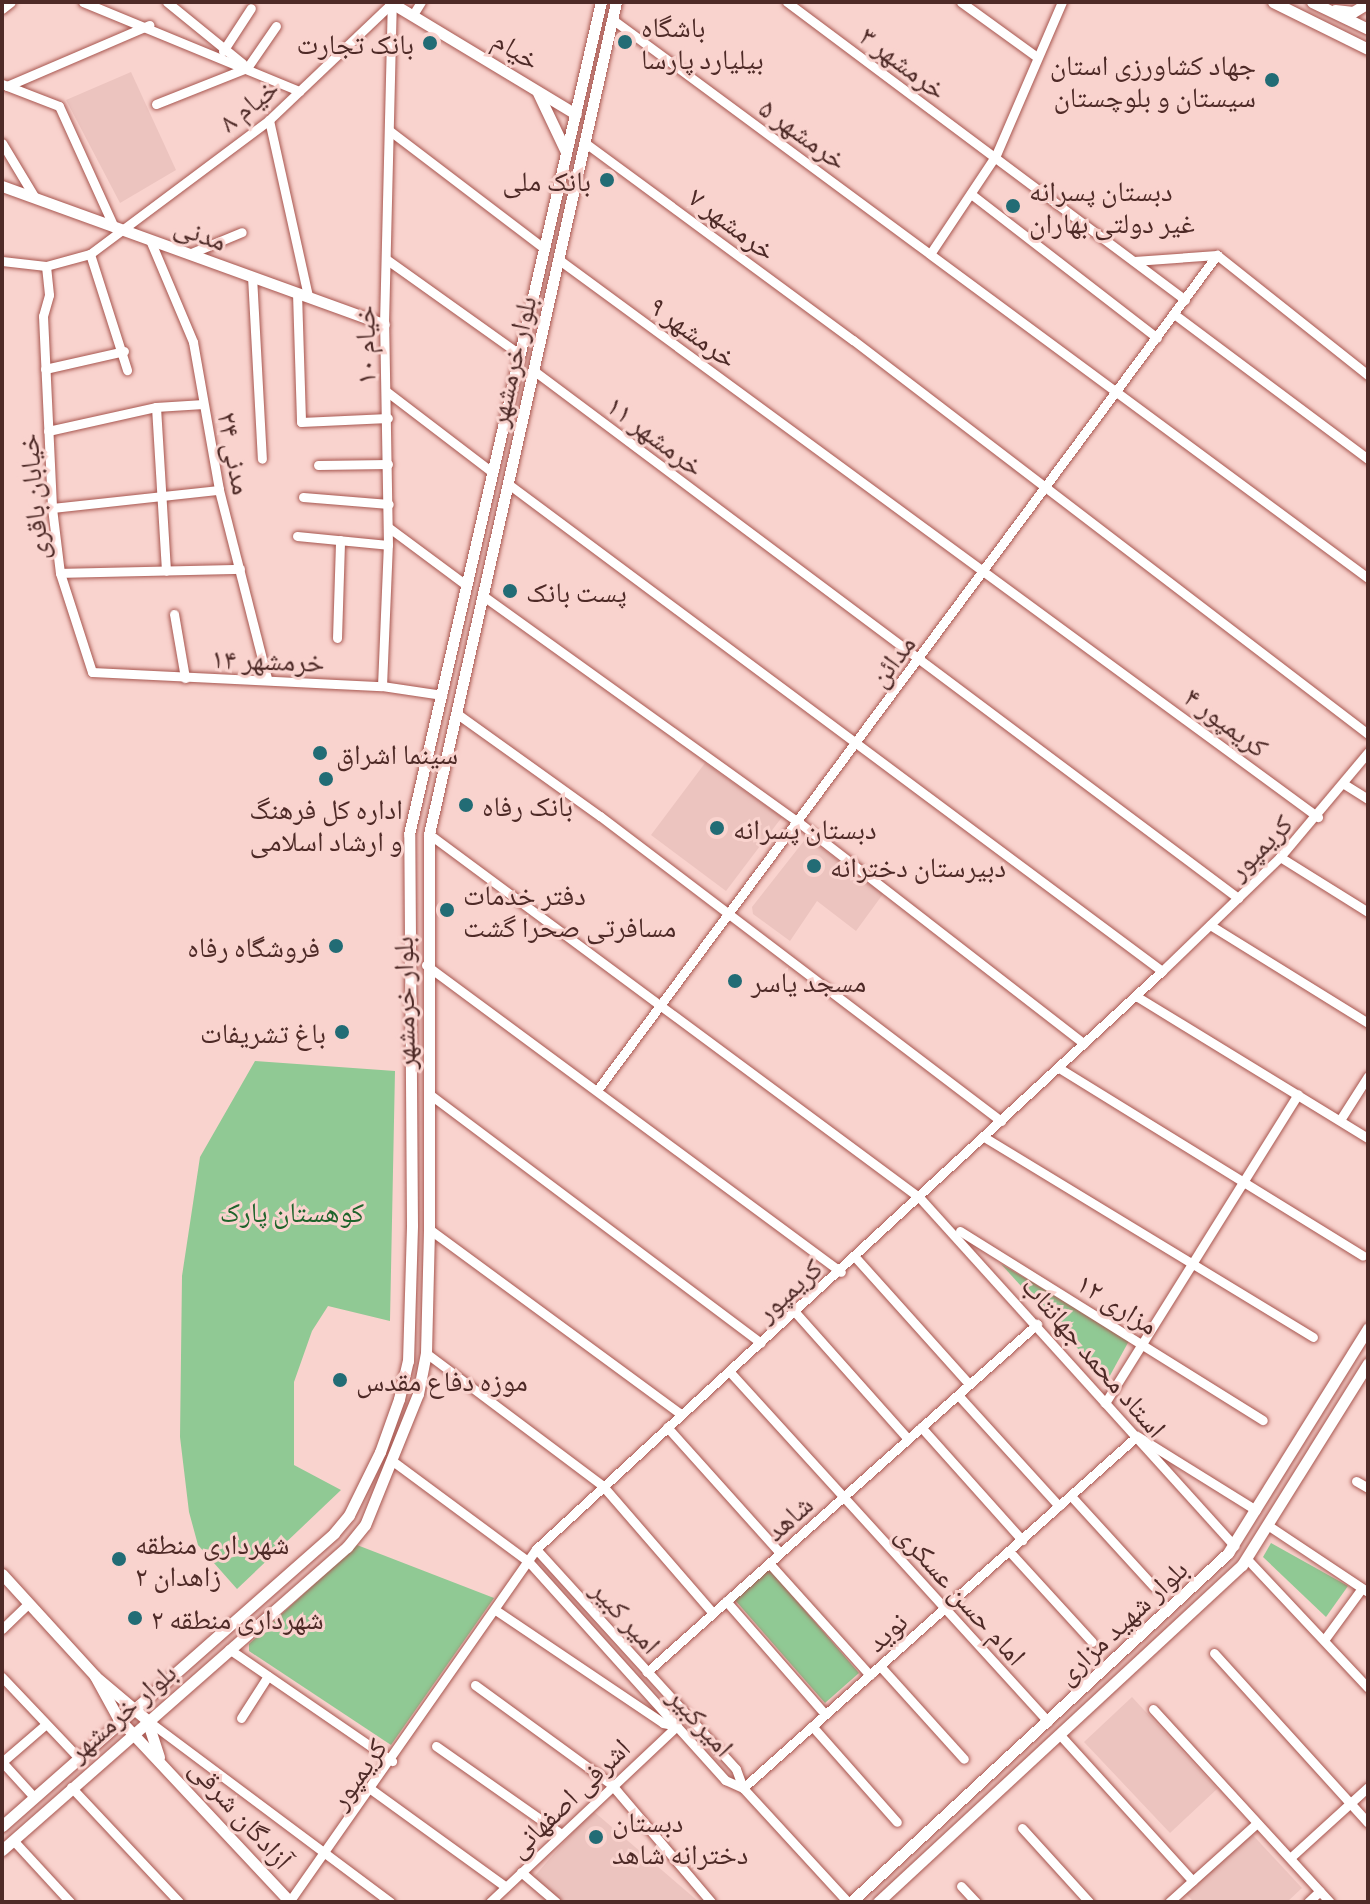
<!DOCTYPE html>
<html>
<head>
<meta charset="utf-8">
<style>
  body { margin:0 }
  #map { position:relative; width:1370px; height:1904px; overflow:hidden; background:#f9d3ce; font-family:Manrope,"Noto Naskh Arabic",sans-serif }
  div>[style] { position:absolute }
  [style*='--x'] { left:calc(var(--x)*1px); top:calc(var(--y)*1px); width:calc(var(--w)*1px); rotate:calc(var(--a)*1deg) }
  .built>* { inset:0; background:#ecc4bf }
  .green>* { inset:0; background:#90c994 }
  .roads { filter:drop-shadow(0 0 2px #a7564f) drop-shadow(0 0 2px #a7564f) }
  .minor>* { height:9px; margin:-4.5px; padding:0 4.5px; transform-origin:4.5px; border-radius:4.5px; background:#fff }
  .major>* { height:11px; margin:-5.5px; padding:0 5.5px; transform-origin:5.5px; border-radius:5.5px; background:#fff }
  .dots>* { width:22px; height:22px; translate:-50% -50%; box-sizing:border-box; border:4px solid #f9d3ce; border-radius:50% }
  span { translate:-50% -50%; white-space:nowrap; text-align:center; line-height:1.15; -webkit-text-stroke:6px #f9d3ce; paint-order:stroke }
  .poi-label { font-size:28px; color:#4e2a27 }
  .left { translate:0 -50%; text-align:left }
  .right { translate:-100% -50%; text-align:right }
  .street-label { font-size:28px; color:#4e2a27 }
  .park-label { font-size:28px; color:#1e642b }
  .frame { position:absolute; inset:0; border:4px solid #4e2a27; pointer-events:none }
</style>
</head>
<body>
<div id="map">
  <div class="built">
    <div style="clip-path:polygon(131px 72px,176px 170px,120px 203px,66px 100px)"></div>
    <div style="clip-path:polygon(705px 763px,782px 817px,726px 891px,651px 835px)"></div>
    <div style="clip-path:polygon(807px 837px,883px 894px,856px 931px,817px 901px,790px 941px,753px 914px,752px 907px)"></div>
    <div style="clip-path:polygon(1132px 1697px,1217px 1789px,1170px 1833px,1084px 1742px)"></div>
    <div style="clip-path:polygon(592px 1810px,699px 1902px,563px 1902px,533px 1878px)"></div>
    <div style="clip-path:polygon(1250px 1832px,1302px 1888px,1287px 1902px,1194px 1902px,1185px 1893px)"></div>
  </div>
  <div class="green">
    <div style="clip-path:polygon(255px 1061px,395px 1071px,390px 1321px,328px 1306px,312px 1331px,294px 1382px,294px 1465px,341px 1490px,237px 1589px,198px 1545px,189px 1512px,180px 1437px,182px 1276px,200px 1157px)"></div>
    <div style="clip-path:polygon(1001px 1264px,1130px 1339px,1107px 1381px)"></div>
    <div style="clip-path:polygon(1271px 1543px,1348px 1586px,1326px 1617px,1263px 1557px)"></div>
    <div style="clip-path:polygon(357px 1545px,494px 1598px,391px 1745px,249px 1651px,249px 1644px)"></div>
    <div style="clip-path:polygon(769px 1569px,859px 1673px,825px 1703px,735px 1600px)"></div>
  </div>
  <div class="roads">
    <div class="minor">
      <div style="--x:83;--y:2;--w:234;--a:22.4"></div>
      <div style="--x:167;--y:2;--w:97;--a:39.1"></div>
      <div style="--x:787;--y:2;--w:497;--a:36.8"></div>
      <div style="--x:961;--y:2;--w:94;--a:35.9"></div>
      <div style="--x:2;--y:9;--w:11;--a:-38"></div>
      <div style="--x:414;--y:13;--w:13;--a:-58"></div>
      <div style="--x:612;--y:19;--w:940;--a:36.48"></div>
      <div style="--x:223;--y:51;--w:51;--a:-56.9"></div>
      <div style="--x:247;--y:68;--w:51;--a:-55.4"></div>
      <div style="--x:2;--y:84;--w:61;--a:21.1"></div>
      <div style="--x:59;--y:106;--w:133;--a:65.6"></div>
      <div style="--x:7;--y:86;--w:155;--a:-23.2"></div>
      <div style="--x:156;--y:104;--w:98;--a:-21.6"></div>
      <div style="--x:269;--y:120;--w:180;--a:77.5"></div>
      <div style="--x:390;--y:131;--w:191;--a:37.3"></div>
      <div style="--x:584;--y:142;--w:334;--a:36.4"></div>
      <div style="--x:853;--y:340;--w:648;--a:37.42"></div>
      <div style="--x:2;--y:143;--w:64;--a:59"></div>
      <div style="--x:971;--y:194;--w:235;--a:37.7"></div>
      <div style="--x:150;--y:240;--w:111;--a:67.1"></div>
      <div style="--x:193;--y:342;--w:150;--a:80"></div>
      <div style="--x:219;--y:490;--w:195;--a:75.7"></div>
      <div style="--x:90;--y:254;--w:122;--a:72.3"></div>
      <div style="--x:189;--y:254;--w:57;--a:-22.5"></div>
      <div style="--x:930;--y:254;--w:119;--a:-56.3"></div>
      <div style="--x:996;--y:155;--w:167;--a:-66.7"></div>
      <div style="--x:1217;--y:255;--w:193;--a:38.5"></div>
      <div style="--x:386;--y:259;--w:163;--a:35.5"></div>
      <div style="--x:558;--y:259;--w:943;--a:36.29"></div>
      <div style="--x:2;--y:261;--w:44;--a:6.5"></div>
      <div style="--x:46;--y:266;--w:46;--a:-15.3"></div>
      <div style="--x:90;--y:254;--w:224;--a:-36.8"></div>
      <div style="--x:269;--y:120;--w:170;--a:-43.6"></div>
      <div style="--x:1134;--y:261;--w:83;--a:-4.1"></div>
      <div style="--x:46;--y:266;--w:29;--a:84"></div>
      <div style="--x:49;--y:295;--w:22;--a:106"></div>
      <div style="--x:43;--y:316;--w:192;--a:87.3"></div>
      <div style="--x:52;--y:508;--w:65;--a:83"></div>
      <div style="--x:60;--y:573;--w:104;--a:72.1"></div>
      <div style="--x:92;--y:672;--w:290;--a:2.8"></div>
      <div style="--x:382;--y:686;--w:61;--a:8.5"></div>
      <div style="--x:252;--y:276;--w:183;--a:86.9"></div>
      <div style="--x:297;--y:293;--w:129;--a:88.2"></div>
      <div style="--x:301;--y:422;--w:87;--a:-2.6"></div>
      <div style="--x:1174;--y:314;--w:242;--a:36.8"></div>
      <div style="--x:45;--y:369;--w:81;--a:-12.8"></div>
      <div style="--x:533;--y:370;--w:881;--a:36.83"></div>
      <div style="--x:386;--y:391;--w:133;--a:37.4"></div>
      <div style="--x:156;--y:407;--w:164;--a:86.5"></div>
      <div style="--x:48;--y:431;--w:111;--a:-12.5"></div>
      <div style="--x:156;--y:407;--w:47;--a:-3.7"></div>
      <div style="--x:318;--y:465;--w:70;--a:-0.8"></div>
      <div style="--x:507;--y:483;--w:817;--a:36.69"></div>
      <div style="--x:303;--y:497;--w:86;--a:4.7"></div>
      <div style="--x:52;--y:508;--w:168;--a:-6.2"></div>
      <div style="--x:388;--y:527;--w:97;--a:36.6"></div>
      <div style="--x:297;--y:536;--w:91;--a:5.6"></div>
      <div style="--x:60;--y:573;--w:180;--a:-1.3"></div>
      <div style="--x:482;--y:595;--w:388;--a:35.7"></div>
      <div style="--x:797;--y:821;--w:363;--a:37.8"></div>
      <div style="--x:174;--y:614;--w:65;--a:80.2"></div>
      <div style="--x:337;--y:638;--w:98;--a:-88.2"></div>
      <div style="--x:382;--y:686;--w:141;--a:-87.6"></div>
      <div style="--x:388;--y:545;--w:221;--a:-91"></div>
      <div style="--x:384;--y:324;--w:321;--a:-88.6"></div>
      <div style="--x:456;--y:713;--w:177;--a:35.6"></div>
      <div style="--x:600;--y:816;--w:504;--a:37.26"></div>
      <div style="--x:1344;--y:784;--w:28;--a:32"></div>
      <div style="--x:429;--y:834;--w:611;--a:36.55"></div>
      <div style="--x:920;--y:1198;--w:469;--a:47.9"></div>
      <div style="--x:1280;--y:857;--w:104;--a:32"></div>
      <div style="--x:1210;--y:925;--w:186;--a:31.8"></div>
      <div style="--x:426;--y:965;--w:516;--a:36.49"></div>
      <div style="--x:1136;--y:996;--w:272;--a:31.5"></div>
      <div style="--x:1059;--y:1068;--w:357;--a:31.7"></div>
      <div style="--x:598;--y:1089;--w:1039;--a:-53.42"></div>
      <div style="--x:428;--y:1093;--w:416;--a:36.9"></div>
      <div style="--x:1340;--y:1120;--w:52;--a:-57.5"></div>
      <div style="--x:984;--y:1137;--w:385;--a:31.3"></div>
      <div style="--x:429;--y:1229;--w:313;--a:36.3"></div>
      <div style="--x:960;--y:1231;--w:357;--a:32"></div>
      <div style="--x:856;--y:1258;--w:169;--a:48.1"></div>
      <div style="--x:795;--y:1312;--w:170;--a:48.3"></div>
      <div style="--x:426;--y:1353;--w:220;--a:36.9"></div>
      <div style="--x:602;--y:1485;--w:169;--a:49.1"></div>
      <div style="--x:729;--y:1371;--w:474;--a:47.7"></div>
      <div style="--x:958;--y:1395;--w:150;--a:47.7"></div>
      <div style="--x:1105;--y:1403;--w:364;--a:-58"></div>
      <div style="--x:667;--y:1427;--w:169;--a:48.1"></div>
      <div style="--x:921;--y:1427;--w:152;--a:48.2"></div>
      <div style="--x:394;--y:1462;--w:167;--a:36.5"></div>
      <div style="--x:528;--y:1561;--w:295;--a:48"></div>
      <div style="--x:725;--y:1780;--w:20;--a:24"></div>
      <div style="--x:743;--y:1788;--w:155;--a:47.4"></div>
      <div style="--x:1356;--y:1481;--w:14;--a:30"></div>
      <div style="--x:1071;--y:1496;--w:123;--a:47.6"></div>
      <div style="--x:1269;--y:1526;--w:119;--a:33.7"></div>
      <div style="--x:536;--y:1549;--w:297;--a:47.7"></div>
      <div style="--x:736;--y:1769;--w:20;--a:70"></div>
      <div style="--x:1009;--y:1551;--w:123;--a:47.6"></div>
      <div style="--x:1247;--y:1559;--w:177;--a:46.8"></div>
      <div style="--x:769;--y:1563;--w:151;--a:48"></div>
      <div style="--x:726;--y:1601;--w:150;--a:48.8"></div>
      <div style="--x:497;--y:1611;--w:200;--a:34"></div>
      <div style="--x:663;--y:1723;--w:14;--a:12"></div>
      <div style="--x:2;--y:1629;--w:37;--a:-44"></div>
      <div style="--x:1324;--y:1640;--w:64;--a:-53.8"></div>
      <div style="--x:229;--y:1649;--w:198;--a:34.5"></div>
      <div style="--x:1214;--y:1653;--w:229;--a:47.8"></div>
      <div style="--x:880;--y:1666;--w:125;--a:47.9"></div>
      <div style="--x:647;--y:1672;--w:523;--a:-41.74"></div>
      <div style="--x:2;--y:1677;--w:110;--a:46.5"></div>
      <div style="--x:475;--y:1685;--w:168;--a:36.1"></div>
      <div style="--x:611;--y:1784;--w:155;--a:49.7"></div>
      <div style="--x:1153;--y:1709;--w:262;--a:47.5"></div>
      <div style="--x:241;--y:1718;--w:50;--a:-57.3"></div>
      <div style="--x:147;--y:1720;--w:304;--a:36.8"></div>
      <div style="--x:812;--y:1726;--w:128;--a:48.5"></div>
      <div style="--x:1060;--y:1735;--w:197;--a:47.7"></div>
      <div style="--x:436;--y:1746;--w:153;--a:35.1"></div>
      <div style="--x:71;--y:1787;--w:158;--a:46.8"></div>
      <div style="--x:743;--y:1788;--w:528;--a:-41.78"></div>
      <div style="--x:1137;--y:1436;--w:140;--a:31.9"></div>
      <div style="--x:372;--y:1790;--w:165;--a:35.9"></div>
      <div style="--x:34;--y:1797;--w:47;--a:-132.4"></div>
      <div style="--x:2;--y:1762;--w:58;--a:-40.8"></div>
      <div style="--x:1022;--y:1828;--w:100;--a:47.8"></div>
      <div style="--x:13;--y:1840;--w:84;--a:47.4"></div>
      <div style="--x:1290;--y:1858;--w:105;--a:-42.3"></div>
      <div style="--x:521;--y:1872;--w:46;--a:40.6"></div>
      <div style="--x:961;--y:1886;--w:22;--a:47"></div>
      <div style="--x:289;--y:1902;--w:431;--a:-55"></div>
      <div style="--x:536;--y:1549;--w:852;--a:-42.72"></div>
      <div style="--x:1162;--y:971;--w:164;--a:-44"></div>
      <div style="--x:1280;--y:857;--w:137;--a:-50"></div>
      <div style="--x:490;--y:1902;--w:257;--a:-43.3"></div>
      <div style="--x:1169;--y:1902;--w:118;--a:-41.9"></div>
      <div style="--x:1308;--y:1902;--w:16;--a:-43"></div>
    </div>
    <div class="major">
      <div style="--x:390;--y:2;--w:217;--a:31.1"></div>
      <div style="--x:1273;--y:2;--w:106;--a:26.3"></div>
      <div style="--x:1312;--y:2;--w:62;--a:25.7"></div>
      <div style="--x:1335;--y:10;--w:18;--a:6"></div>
      <div style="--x:1353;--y:12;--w:17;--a:-31"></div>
      <div style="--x:538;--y:93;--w:65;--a:64.6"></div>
      <div style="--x:2;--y:186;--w:406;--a:19.9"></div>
      <div style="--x:2;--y:1574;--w:138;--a:47.6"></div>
      <div style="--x:159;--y:1757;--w:39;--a:-108"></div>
      <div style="--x:147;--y:1720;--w:68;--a:-139.8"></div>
      <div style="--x:95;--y:1676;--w:48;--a:61.3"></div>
      <div style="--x:118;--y:1718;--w:252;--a:46.9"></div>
      <div style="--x:2;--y:1826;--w:443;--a:-41.4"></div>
      <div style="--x:334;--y:1533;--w:23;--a:-50"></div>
      <div style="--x:349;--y:1515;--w:70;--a:-63.8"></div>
      <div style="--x:380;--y:1452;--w:56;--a:-70.3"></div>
      <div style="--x:399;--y:1399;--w:39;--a:-77"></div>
      <div style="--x:408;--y:1361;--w:136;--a:-88.3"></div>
      <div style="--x:412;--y:1225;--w:391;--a:-90.4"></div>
      <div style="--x:409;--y:834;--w:854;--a:-77.01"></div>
      <div style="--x:2;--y:1850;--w:459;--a:-41.3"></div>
      <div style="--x:347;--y:1547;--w:28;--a:-51"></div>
      <div style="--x:365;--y:1525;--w:141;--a:-68"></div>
      <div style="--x:418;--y:1394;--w:42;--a:-79"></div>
      <div style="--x:426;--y:1353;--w:124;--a:-88.6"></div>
      <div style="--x:429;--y:1229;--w:395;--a:-90"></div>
      <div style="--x:429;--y:834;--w:853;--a:-77.33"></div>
      <div style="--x:851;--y:1902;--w:514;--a:-42.79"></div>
      <div style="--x:1228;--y:1553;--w:265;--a:-58.1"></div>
      <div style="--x:878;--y:1902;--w:496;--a:-42.8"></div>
      <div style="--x:1242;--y:1565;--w:238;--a:-58"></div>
    </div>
  </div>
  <div class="dots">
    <div style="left:625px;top:42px;background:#226c75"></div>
    <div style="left:430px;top:43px;background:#226c75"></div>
    <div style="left:1272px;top:80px;background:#226c75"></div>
    <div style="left:607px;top:180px;background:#226c75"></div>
    <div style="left:1013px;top:206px;background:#226c75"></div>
    <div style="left:510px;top:591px;background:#226c75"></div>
    <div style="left:320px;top:753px;background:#226c75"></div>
    <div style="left:326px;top:779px;background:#226c75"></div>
    <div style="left:466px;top:805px;background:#226c75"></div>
    <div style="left:717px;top:828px;background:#226c75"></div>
    <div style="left:814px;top:866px;background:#226c75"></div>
    <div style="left:447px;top:910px;background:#226c75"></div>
    <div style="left:336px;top:946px;background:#226c75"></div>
    <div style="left:735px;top:981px;background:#226c75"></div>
    <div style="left:342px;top:1032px;background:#226c75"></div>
    <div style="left:340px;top:1380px;background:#226c75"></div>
    <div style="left:119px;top:1559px;background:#226c75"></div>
    <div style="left:135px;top:1618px;background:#226c75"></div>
    <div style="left:596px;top:1837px;background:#226c75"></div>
  </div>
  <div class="poi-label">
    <span class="left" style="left:641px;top:42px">باشگاه<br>بیلیارد پارسا</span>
    <span class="right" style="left:414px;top:43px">بانک تجارت</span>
    <span class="right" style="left:1256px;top:80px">جهاد کشاورزی استان<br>سیستان و بلوچستان</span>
    <span class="right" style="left:591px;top:180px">بانک ملی</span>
    <span class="left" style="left:1029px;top:206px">دبستان پسرانه<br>غیر دولتی بهاران</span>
    <span class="left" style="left:526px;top:591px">پست بانک</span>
    <span class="left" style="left:336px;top:753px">سینما اشراق</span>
    <span class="left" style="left:482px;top:805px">بانک رفاه</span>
    <span style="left:326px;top:824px">اداره کل فرهنگ<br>و ارشاد اسلامی</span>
    <span class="left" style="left:733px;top:828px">دبستان پسرانه</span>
    <span class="left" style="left:830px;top:866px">دبیرستان دخترانه</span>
    <span class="left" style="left:463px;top:910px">دفتر خدمات<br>مسافرتی صحرا گشت</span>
    <span class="right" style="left:320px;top:946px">فروشگاه رفاه</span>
    <span class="left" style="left:751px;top:981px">مسجد یاسر</span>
    <span class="right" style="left:326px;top:1032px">باغ تشریفات</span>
    <span class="left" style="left:356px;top:1380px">موزه دفاع مقدس</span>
    <span class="left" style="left:135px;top:1559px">شهرداری منطقه<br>۲ زاهدان</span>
    <span class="left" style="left:151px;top:1618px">شهرداری منطقه ۲</span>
    <span class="left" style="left:612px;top:1837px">دبستان<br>دخترانه شاهد</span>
  </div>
  <div class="street-label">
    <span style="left:517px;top:49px;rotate:32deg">خیام</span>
    <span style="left:904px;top:62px;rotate:37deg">خرمشهر ۳</span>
    <span style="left:248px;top:104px;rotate:-39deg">خیام ۸</span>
    <span style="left:804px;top:133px;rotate:36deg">خرمشهر ۵</span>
    <span style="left:733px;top:223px;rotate:37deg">خرمشهر ۷</span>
    <span style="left:201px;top:232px;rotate:20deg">مدنی</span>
    <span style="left:694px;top:331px;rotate:36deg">خرمشهر ۹</span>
    <span style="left:364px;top:345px;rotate:-91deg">خیام ۱۰</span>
    <span style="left:511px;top:361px;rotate:-77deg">بلوار خرمشهر</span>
    <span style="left:656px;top:435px;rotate:37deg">خرمشهر ۱۱</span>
    <span style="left:236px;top:453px;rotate:79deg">مدنی ۲۴</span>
    <span style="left:32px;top:497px;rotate:-95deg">خیابان باقری</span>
    <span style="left:268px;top:659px;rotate:2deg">خرمشهر ۱۴</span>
    <span style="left:891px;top:660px;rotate:-53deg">مدائن</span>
    <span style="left:1227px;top:721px;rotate:37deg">کریمپور ۴</span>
    <span style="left:1259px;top:846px;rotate:-45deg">کریمپور</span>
    <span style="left:403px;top:1003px;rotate:-91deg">بلوار خرمشهر</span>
    <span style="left:788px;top:1289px;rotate:-42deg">کریمپور</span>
    <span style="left:1118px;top:1303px;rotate:32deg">مزاری ۱۲</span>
    <span style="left:1095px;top:1356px;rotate:49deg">استاد محمد جهانتاب</span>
    <span style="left:788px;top:1517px;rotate:-42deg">شاهد</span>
    <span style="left:962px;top:1594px;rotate:48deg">امام حسن عسکری</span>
    <span style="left:627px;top:1616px;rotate:48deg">امیر کبیر</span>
    <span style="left:1121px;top:1621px;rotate:-43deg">بلوار شهید مزاری</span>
    <span style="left:886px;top:1631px;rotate:-42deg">نوید</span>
    <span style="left:121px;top:1711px;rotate:-41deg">بلوار خرمشهر</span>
    <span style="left:702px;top:1721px;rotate:48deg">امیرکبیر</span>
    <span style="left:357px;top:1773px;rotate:-55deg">کریمپور</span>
    <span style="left:568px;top:1797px;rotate:-44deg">اشرفی اصفهانی</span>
    <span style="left:242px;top:1813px;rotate:48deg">آزادگان شرقی</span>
  </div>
  <div class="park-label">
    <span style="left:292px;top:1211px">کوهستان پارک</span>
  </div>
  <div class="frame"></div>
</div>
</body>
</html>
